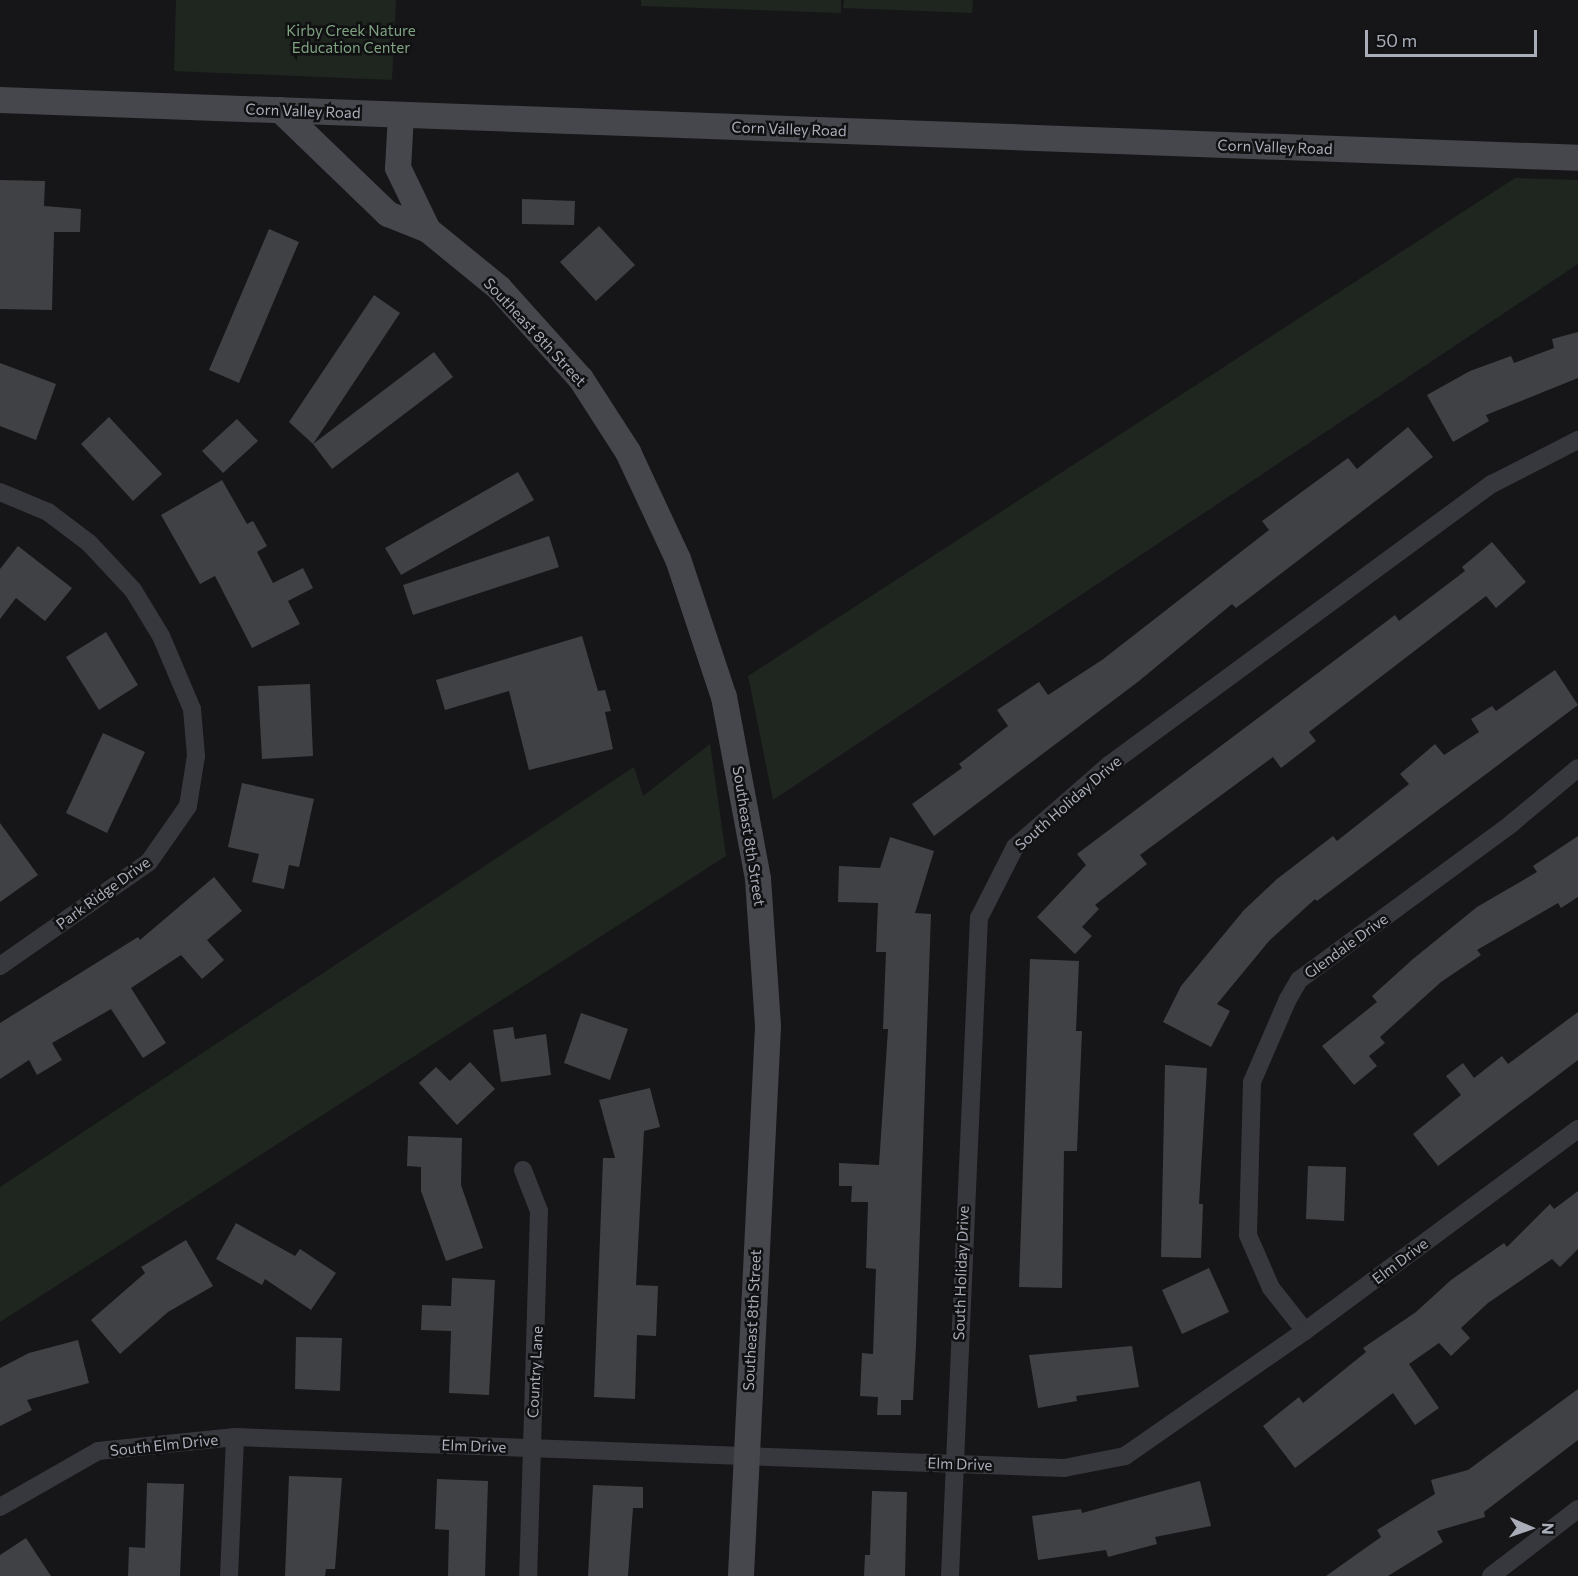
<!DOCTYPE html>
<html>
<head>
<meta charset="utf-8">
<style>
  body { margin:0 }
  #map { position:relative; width:1578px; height:1576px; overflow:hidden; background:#161618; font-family:Commissioner,sans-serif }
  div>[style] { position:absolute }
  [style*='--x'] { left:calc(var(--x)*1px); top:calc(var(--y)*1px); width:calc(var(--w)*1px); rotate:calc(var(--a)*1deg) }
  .green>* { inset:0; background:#1e261f }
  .building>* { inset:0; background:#404145 }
  .street>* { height:18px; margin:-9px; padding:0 9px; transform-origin:9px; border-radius:9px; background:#37383d }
  .secondary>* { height:26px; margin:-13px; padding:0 13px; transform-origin:13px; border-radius:13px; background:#45474d }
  span { translate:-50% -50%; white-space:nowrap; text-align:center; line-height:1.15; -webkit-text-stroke:5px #111113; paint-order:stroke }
  .park-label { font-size:15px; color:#7fa381 }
  .street-label { font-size:15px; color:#a8adb8 }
  .north { position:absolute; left:1500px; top:1498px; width:60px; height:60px; -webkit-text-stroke:4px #111113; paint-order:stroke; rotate:92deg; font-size:16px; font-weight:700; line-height:24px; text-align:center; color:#a8adb8 }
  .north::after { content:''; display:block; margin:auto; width:21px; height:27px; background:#a8adb8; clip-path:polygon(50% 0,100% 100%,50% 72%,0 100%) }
  .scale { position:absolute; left:1365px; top:30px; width:172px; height:27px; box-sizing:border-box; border:3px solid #a8adb8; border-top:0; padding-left:8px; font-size:18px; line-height:21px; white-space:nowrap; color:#a8adb8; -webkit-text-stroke:4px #111113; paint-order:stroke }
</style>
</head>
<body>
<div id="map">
  <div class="green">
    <div style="clip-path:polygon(176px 0,396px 0,392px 80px,174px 71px)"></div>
    <div style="clip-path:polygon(641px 0,841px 0,841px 13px,641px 6px)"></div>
    <div style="clip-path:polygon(844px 0,973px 0,972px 13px,843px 8px)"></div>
    <div style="clip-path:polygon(1515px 178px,1578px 180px,1578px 264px,773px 800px,748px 676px)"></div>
    <div style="clip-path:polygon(710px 744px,726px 856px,0 1322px,0 1187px,634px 767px,643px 796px)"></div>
  </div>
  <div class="building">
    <div style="clip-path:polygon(0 180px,45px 181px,44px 206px,81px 209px,80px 232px,54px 232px,52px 310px,0 309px)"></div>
    <div style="clip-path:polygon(522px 199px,575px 201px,574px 225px,522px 224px)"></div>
    <div style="clip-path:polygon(599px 226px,635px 265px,596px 301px,560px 262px)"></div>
    <div style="clip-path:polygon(269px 229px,299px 242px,239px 383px,209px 370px)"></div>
    <div style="clip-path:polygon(374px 295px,400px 313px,313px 444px,289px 422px)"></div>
    <div style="clip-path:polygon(1578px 332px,1578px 378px,1486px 415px,1489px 421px,1453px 442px,1427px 395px,1470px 371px,1511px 356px,1514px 363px,1554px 348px,1552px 339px)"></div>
    <div style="clip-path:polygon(434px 352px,453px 377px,332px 469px,313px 444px)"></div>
    <div style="clip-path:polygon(0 363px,56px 384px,36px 440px,0 426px)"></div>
    <div style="clip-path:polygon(109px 417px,162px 474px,133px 501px,81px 444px)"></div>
    <div style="clip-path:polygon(237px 419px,258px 441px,223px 473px,202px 451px)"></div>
    <div style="clip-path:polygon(1408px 427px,1433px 457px,1236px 608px,1232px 604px,1139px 681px,934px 836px,912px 804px,962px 768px,959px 764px,1008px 726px,997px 710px,1039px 682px,1048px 695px,1102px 660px,1269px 530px,1262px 521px,1348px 458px,1357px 469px)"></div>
    <div style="clip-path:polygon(518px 472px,534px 500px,401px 575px,385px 548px)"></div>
    <div style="clip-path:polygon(222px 480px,247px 524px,253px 521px,267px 546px,257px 552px,273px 583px,303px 568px,313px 588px,288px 601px,300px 624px,252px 648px,215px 576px,200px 584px,161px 515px)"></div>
    <div style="clip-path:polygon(549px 536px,559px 567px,413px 615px,403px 585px)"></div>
    <div style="clip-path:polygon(1492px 542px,1526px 582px,1496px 608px,1486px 596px,1309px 732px,1316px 741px,1281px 768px,1273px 757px,1140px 855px,1147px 864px,1095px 905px,1099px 909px,1082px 927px,1092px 936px,1075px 954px,1037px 917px,1086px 865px,1077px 854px,1395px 615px,1399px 621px,1465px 571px,1462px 567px)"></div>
    <div style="clip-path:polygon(18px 546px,72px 588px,45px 621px,16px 598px,0 619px,0 569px)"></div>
    <div style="clip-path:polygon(106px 632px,138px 685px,99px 710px,66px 657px)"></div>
    <div style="clip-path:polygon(582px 636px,598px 691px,605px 690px,611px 711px,605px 712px,613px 749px,529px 770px,509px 691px,445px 710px,436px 680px)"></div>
    <div style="clip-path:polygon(1555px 670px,1578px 705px,1317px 901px,1315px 899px,1269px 941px,1217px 1004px,1230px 1011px,1211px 1047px,1163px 1022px,1181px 986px,1244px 910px,1277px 879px,1333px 836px,1337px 841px,1409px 784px,1400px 774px,1435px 744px,1444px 755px,1479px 732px,1471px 719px,1492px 706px,1496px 711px)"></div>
    <div style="clip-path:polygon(310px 684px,313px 756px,262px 759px,258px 686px)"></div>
    <div style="clip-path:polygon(103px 733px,145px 752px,107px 833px,66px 813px)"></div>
    <div style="clip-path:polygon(242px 783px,314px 799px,299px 867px,289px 865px,284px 889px,252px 882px,259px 854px,228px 847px)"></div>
    <div style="clip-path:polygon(0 823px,38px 875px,0 902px)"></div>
    <div style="clip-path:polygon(1578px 836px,1578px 897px,1561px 908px,1558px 903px,1477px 950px,1481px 955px,1441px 982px,1380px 1037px,1385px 1043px,1369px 1056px,1377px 1066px,1354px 1085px,1322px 1046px,1377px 1002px,1372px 996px,1413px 959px,1477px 907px,1537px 872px,1533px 866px)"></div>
    <div style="clip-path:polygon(890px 837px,934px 851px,915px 913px,931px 914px,916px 1345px,913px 1400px,901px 1400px,901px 1415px,877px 1415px,878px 1397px,860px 1396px,862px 1353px,873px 1354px,876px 1269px,866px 1268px,868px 1202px,851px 1202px,852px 1186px,839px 1186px,839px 1163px,879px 1165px,888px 1029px,883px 1029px,886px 952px,876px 952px,878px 903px,838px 902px,839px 866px,880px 868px)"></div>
    <div style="clip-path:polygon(214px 877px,242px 911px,207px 940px,224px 960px,202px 979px,181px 955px,131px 988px,166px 1043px,143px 1058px,111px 1009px,52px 1043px,62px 1060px,37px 1075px,29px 1060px,0 1079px,0 1023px,138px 937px,140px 940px)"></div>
    <div style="clip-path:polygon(1030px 959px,1079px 961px,1076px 1031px,1082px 1031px,1077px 1151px,1064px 1151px,1062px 1288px,1019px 1287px)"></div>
    <div style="clip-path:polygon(1578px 1012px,1578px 1060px,1438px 1166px,1413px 1134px,1461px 1095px,1446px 1076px,1463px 1063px,1474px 1078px,1502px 1056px,1508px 1064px)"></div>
    <div style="clip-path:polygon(581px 1013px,628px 1029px,610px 1080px,564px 1063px)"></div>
    <div style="clip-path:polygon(513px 1027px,515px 1039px,546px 1034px,551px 1075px,501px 1082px,493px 1030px)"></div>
    <div style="clip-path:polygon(470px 1062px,495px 1089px,457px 1125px,419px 1083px,436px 1067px,450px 1081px)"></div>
    <div style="clip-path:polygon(1165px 1065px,1207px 1068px,1199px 1204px,1203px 1204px,1201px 1258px,1161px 1257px)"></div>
    <div style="clip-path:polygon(650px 1088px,660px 1127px,644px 1131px,636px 1285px,658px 1286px,656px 1336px,637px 1335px,635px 1399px,594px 1397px,603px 1158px,615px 1158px,599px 1100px)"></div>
    <div style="clip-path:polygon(408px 1136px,462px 1138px,461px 1185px,483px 1248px,446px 1261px,421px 1191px,421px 1167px,407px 1166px)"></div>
    <div style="clip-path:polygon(1308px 1166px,1346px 1167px,1344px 1221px,1306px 1219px)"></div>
    <div style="clip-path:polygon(1578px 1191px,1578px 1249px,1560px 1267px,1552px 1259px,1488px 1303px,1461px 1328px,1470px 1338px,1451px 1356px,1439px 1343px,1409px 1364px,1439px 1408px,1415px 1425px,1393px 1393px,1295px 1468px,1263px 1426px,1299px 1397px,1303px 1403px,1366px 1352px,1363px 1348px,1416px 1312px,1451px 1280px,1504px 1243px,1507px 1247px,1550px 1204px,1554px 1209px)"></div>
    <div style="clip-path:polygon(236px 1223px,295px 1256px,300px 1249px,336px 1273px,311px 1310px,265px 1279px,262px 1285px,216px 1259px)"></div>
    <div style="clip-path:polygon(186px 1240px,213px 1286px,168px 1312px,120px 1354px,91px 1320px,145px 1273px,141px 1267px)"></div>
    <div style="clip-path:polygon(1209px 1268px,1229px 1312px,1182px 1334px,1162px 1290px)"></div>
    <div style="clip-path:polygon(452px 1278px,495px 1280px,489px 1395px,449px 1393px,451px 1331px,421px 1330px,422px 1305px,451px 1306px)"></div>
    <div style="clip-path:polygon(296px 1337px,342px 1338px,340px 1391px,295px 1389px)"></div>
    <div style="clip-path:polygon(78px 1340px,89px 1383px,27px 1400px,32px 1410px,0 1426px,0 1368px,29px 1353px)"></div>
    <div style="clip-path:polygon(1132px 1346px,1139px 1387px,1076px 1396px,1077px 1401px,1038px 1408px,1029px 1355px)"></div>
    <div style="clip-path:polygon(1578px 1389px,1578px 1440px,1484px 1512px,1485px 1517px,1437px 1531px,1443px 1542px,1388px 1576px,1326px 1576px,1381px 1537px,1377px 1530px,1435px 1494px,1431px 1480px,1468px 1470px)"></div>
    <div style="clip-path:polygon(289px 1476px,342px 1478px,335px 1569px,326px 1569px,325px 1576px,285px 1576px)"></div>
    <div style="clip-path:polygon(437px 1479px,488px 1481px,485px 1576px,448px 1576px,449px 1530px,435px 1529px)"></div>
    <div style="clip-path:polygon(1200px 1481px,1211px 1526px,1155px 1537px,1157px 1544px,1108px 1557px,1106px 1550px,1038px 1560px,1032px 1516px,1081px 1509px,1082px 1513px)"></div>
    <div style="clip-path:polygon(147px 1483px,184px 1484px,180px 1576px,128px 1576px,129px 1547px,145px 1548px)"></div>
    <div style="clip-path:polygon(593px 1485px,643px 1487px,643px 1508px,633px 1508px,628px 1576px,588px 1576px)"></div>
    <div style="clip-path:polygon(872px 1491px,907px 1492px,905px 1576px,864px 1576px,865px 1555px,870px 1555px)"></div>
    <div style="clip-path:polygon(26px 1538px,51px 1576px,0 1576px,0 1555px)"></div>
  </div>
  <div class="street">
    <div style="--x:0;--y:492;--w:52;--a:22.6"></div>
    <div style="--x:48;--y:512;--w:51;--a:37.1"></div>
    <div style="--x:89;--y:543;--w:64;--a:46.9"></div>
    <div style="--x:133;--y:590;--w:54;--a:58.7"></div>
    <div style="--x:161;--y:636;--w:79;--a:67"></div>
    <div style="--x:192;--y:709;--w:47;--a:85.1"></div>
    <div style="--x:196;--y:756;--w:51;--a:99.1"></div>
    <div style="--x:188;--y:806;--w:68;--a:124.9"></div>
    <div style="--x:149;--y:862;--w:182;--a:145.1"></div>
    <div style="--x:523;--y:1170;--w:44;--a:68.7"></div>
    <div style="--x:539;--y:1211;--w:365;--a:91.7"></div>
    <div style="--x:1305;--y:1331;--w:55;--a:-128.3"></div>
    <div style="--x:1271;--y:1288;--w:58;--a:-113.5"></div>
    <div style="--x:1248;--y:1235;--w:153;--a:-88.5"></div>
    <div style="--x:1252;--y:1082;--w:90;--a:-66.6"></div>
    <div style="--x:1288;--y:999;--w:22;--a:-60"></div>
    <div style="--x:1299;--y:980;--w:263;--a:-36.3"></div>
    <div style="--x:1511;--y:824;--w:87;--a:-39.9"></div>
    <div style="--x:0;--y:1507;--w:113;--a:-29.7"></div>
    <div style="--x:98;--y:1451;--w:138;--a:-5.8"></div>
    <div style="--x:235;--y:1437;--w:830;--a:2.14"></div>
    <div style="--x:1064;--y:1468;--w:62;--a:-11.1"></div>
    <div style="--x:1125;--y:1456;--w:219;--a:-34.8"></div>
    <div style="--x:1305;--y:1331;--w:340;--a:-36.5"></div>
    <div style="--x:229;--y:1576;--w:139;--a:-87.5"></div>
    <div style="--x:950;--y:1576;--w:659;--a:-87.48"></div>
    <div style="--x:979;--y:918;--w:80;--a:-63.1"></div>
    <div style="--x:1015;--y:847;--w:125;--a:-41.1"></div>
    <div style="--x:1109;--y:765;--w:475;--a:-36.3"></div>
    <div style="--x:1492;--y:484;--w:97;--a:-27.1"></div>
    <div style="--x:1491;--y:1576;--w:110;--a:-37.6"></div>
  </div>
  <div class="secondary">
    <div style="--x:0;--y:100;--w:1579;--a:2.1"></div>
    <div style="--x:280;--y:110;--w:150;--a:43.9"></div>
    <div style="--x:388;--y:214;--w:43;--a:21.8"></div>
    <div style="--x:428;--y:230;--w:92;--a:39.2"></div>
    <div style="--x:499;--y:288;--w:122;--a:48"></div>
    <div style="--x:581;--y:379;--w:87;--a:57.2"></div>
    <div style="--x:628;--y:452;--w:118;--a:65"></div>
    <div style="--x:678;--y:559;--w:145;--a:71.6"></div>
    <div style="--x:724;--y:697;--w:185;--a:79.4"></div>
    <div style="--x:758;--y:879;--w:148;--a:86.1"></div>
    <div style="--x:768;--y:1027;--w:550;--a:92.82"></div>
    <div style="--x:401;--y:115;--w:53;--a:93.2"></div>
    <div style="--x:398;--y:168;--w:69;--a:64.2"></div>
  </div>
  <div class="park-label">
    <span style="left:351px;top:39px">Kirby Creek Nature<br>Education Center</span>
  </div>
  <div class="street-label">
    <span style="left:303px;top:111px;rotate:2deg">Corn Valley Road</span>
    <span style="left:789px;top:129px;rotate:2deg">Corn Valley Road</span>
    <span style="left:1275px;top:147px;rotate:2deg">Corn Valley Road</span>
    <span style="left:535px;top:332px;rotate:47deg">Southeast 8th Street</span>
    <span style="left:1068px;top:803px;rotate:-41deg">South Holiday Drive</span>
    <span style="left:749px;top:836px;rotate:81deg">Southeast 8th Street</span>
    <span style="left:103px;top:893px;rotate:-36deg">Park Ridge Drive</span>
    <span style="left:1346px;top:946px;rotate:-36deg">Glendale Drive</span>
    <span style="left:1400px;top:1261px;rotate:-37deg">Elm Drive</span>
    <span style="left:961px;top:1273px;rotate:-88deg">South Holiday Drive</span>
    <span style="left:752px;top:1320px;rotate:-87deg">Southeast 8th Street</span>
    <span style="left:535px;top:1372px;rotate:-87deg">Country Lane</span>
    <span style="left:164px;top:1445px;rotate:-6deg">South Elm Drive</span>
    <span style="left:474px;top:1446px;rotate:2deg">Elm Drive</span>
    <span style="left:960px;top:1464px;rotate:2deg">Elm Drive</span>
  </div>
  <div class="north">N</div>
  <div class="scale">50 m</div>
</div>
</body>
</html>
